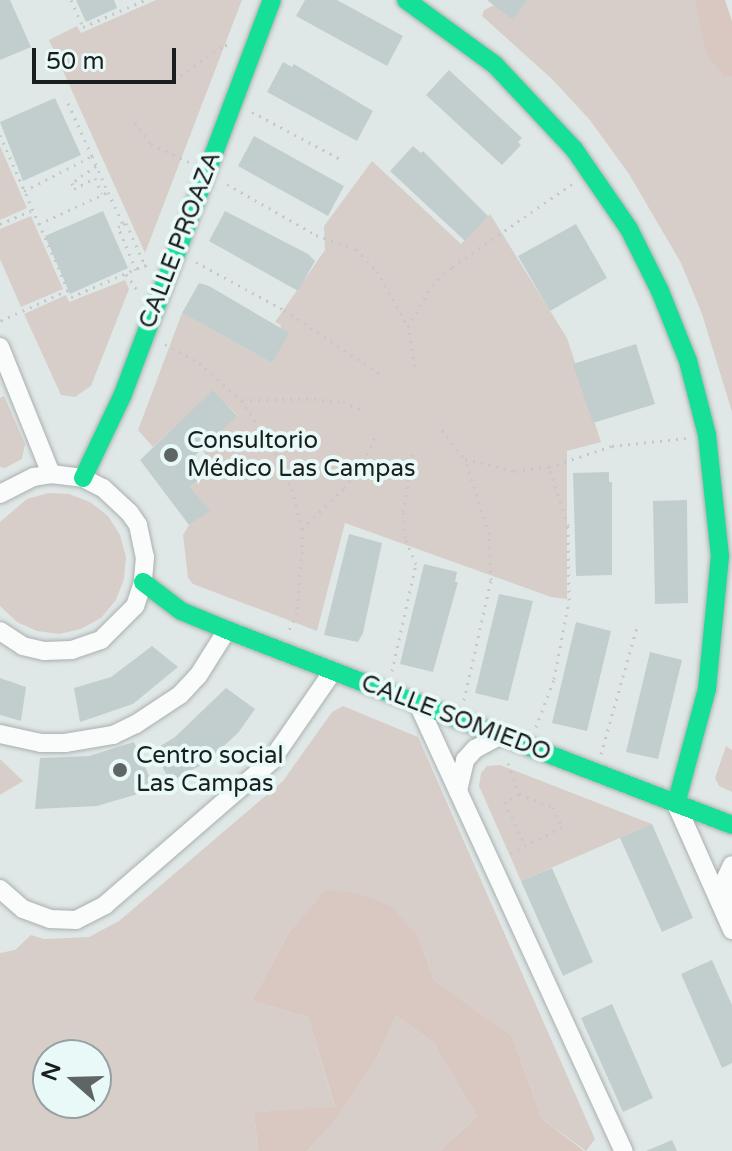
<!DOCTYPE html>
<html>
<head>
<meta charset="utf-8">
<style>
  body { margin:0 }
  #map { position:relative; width:732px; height:1151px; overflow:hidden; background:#e0e8e7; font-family:"Varela Round",sans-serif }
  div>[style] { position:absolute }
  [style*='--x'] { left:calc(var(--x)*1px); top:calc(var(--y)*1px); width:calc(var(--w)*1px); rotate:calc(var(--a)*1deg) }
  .green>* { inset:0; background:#d7cec9 }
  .forest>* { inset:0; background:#d9c8c1 }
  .building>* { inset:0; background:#c1cecd }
  .path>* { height:3px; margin-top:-1.5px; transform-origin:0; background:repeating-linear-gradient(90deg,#c6c8c8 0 2px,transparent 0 8px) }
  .roads { filter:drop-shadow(0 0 2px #aab0af) drop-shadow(0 0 2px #aab0af) }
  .street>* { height:18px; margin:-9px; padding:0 9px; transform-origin:9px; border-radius:9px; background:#fafcfb }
  .fast>* { height:18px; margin:-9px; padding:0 9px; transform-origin:9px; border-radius:9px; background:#16e098 }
  .dots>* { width:22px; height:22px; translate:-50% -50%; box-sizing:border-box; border:4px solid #e9f9f8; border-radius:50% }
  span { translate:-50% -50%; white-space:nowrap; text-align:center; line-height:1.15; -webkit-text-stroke:8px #e9f9f8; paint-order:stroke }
  .street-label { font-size:24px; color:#191e1e }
  .poi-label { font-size:24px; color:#191e1e }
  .left { translate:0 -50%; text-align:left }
  .north { position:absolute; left:32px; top:1039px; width:80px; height:80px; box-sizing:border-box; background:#e9f9f8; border:2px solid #96a1a1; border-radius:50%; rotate:290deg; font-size:22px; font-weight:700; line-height:32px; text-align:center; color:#191e1e }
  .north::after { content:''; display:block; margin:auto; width:28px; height:36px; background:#5f6564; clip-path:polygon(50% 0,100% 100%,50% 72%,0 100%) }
  .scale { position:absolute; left:32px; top:48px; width:144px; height:36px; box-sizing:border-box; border:4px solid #191e1e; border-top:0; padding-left:10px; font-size:24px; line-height:28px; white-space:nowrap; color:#191e1e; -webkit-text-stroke:6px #e9f9f8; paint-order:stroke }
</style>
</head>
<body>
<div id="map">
  <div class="green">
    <div style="clip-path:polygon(156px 0,242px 0,145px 253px,49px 40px,77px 26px,81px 33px)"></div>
    <div style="clip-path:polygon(528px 0,695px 0,724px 77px,732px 76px,732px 412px,702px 314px,681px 263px,629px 174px,589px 119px,552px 79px,482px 16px,484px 10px,494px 5px,513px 19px)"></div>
    <div style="clip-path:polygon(0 146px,27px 208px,0 220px)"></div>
    <div style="clip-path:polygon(372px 161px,461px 244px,490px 214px,567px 338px,601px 442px,567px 451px,567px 599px,551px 597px,345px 523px,317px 631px,193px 584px,188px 578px,183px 535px,189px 525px,209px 511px,190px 487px,215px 470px,202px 449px,237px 415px,213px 391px,153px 447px,138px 430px,182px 313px,272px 363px,281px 325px,275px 322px,325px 250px,324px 226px)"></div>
    <div style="clip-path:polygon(31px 216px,63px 289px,21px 307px,0 259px,0 229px)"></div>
    <div style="clip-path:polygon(125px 280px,129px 289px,91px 386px,75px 397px,61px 395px,24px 314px,66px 295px,69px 302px)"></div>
    <div style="clip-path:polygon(4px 396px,25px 444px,22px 459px,5px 468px,0 467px,0 398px)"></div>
    <div style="clip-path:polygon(48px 493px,69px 494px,90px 502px,108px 516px,120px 535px,126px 557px,124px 579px,116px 600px,101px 618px,81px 629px,59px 634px,37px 631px,17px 622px,0 606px,0 522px,27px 499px)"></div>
    <div style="clip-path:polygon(evenodd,343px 706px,418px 737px,595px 1139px,586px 1151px,542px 1119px,512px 1036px,434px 980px,419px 938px,326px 891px,289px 932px,252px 1001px,308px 1017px,335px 1108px,254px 1112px,258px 1151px,0 1151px,0 953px,15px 950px,31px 935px,44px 939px,89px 937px,119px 921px,283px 781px,332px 712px,343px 706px,48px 1055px,96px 1055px,96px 1103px,48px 1103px,48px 1055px)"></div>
    <div style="clip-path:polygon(726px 746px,732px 750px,732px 792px,719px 786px,715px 778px)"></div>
    <div style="clip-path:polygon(0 759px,23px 781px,0 795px)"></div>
    <div style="clip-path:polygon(500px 765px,652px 824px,521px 881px,479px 786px,481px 773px,487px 766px)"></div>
    <div style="clip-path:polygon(396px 1016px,433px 1042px,477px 1116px,440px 1151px,307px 1151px,335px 1121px,377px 1058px)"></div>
  </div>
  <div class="forest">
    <div style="clip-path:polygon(695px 0,725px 0,732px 21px,732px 76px,724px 77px,706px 53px)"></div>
    <div style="clip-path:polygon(326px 890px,356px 893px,391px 906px,419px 938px,434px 980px,512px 1036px,542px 1119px,584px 1151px,440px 1151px,477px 1116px,433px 1042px,396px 1016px,377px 1058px,335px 1121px,307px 1151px,258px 1151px,254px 1112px,335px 1107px,308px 1017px,252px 1001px,289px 932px)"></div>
  </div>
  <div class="building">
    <div style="clip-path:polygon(0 0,10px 0,31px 47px,0 60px)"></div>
    <div style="clip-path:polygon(76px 0,114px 0,117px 8px,86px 22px)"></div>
    <div style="clip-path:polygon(305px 0,337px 0,403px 36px,387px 66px,296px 16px)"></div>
    <div style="clip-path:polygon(487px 0,528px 0,513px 20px)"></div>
    <div style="clip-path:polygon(283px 62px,292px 67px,294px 64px,373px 111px,357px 141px,267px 92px)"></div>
    <div style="clip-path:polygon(449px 70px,522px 138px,518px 142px,521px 145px,502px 165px,426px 95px)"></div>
    <div style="clip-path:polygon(55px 98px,81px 155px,23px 181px,0 122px)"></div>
    <div style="clip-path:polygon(254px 136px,344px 186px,328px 216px,238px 166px)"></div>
    <div style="clip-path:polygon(413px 146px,421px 153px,423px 151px,488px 216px,465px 241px,390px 171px)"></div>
    <div style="clip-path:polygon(103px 211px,128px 268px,70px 294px,45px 236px)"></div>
    <div style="clip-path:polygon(225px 211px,308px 254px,315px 261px,298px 291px,209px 241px)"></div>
    <div style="clip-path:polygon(576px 224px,607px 278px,550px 311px,518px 256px)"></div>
    <div style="clip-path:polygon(199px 283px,209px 286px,289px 333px,272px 363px,182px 313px)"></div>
    <div style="clip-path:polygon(636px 344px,655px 404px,593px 423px,573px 364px)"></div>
    <div style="clip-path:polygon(213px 390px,237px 416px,188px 462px,199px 480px,190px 487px,210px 511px,189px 525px,140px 460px)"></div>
    <div style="clip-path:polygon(609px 472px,609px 482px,612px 482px,612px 575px,576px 576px,573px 473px)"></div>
    <div style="clip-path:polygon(687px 500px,688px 603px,655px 604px,653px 501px)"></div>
    <div style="clip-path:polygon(349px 534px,382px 543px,363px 633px,358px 642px,324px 635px)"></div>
    <div style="clip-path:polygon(424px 564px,457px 572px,455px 582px,458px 582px,433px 672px,400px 664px)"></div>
    <div style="clip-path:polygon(499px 594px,533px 601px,508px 701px,475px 693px)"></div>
    <div style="clip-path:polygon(576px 622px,611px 631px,587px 731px,552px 723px)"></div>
    <div style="clip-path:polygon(152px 646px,178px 667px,133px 704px,80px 722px,74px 688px,111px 677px)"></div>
    <div style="clip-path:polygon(650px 652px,682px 660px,658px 759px,626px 752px)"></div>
    <div style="clip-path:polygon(0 678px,26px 687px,21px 721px,0 715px)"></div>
    <div style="clip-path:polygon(226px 688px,255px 709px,238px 733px,205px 763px,170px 782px,154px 750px,175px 737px)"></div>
    <div style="clip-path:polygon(134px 742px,155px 789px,97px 806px,35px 809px,40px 758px,89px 756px)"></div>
    <div style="clip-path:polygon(652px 824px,693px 918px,662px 932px,620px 838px)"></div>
    <div style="clip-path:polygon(552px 868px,593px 962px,563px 976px,521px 881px)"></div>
    <div style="clip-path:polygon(712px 960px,732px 1005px,732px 1063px,722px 1068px,681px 974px)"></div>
    <div style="clip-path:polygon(612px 1004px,653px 1098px,623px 1112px,581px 1018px)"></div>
    <div style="clip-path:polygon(672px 1140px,677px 1151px,646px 1151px)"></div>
  </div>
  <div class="path">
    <div style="--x:71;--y:0;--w:30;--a:66"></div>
    <div style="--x:83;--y:27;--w:68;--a:-23.5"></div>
    <div style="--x:174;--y:80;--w:62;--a:-34.5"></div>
    <div style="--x:225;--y:45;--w:6;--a:9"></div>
    <div style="--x:252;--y:112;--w:104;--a:28"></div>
    <div style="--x:135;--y:122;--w:27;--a:54"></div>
    <div style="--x:151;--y:144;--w:42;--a:25.3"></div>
    <div style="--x:0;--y:135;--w:169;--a:66.3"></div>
    <div style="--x:68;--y:290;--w:75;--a:155.5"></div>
    <div style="--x:92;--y:156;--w:39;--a:66"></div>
    <div style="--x:96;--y:166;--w:29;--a:145"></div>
    <div style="--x:72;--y:183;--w:6;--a:72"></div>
    <div style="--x:74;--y:189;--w:24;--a:-28"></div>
    <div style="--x:95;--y:178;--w:17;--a:66"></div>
    <div style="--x:227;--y:184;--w:103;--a:29.8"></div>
    <div style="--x:316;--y:235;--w:42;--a:19.3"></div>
    <div style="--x:356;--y:249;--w:30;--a:46"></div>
    <div style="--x:377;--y:271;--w:64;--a:61"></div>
    <div style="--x:24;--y:191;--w:76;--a:-27.2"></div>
    <div style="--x:92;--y:156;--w:60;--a:-114.4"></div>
    <div style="--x:0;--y:224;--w:36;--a:-23"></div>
    <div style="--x:39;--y:224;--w:76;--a:-24.9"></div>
    <div style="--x:108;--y:192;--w:35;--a:65"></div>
    <div style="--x:196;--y:262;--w:100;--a:28.6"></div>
    <div style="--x:284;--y:310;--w:115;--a:33.7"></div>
    <div style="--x:136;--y:270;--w:47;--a:-112.7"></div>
    <div style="--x:118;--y:227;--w:6;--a:-31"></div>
    <div style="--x:123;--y:224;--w:3;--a:-18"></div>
    <div style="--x:126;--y:223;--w:46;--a:65.7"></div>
    <div style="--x:126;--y:274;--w:24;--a:55"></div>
    <div style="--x:68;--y:290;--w:8;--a:67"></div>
    <div style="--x:71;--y:297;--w:81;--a:-23.4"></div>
    <div style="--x:145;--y:265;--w:4;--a:45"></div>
    <div style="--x:165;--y:344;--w:39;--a:29"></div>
    <div style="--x:199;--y:363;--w:56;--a:41.4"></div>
    <div style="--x:241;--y:400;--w:55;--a:56"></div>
    <div style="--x:272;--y:446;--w:47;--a:65.1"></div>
    <div style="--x:292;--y:489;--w:41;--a:76"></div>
    <div style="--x:302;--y:529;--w:22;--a:90"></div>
    <div style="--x:302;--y:551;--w:62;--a:94.6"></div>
    <div style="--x:297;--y:613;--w:21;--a:115"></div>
    <div style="--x:415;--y:366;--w:40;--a:-100"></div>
    <div style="--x:408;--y:327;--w:48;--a:-60.3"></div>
    <div style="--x:432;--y:285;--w:27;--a:-42"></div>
    <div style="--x:452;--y:267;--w:146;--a:-34.7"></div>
    <div style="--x:242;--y:400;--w:72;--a:-0.8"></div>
    <div style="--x:314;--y:399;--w:29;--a:6"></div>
    <div style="--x:343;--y:402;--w:23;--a:23"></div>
    <div style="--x:442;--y:430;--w:37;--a:52"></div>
    <div style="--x:465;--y:459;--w:51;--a:13.5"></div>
    <div style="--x:515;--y:471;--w:34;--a:-7"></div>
    <div style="--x:549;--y:467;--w:66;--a:-18.4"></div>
    <div style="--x:612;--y:446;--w:75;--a:-6.1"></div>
    <div style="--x:302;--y:529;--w:59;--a:-44.3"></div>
    <div style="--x:344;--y:488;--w:33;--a:-52"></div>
    <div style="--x:364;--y:462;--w:28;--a:-67"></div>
    <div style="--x:392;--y:671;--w:110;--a:-77.4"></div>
    <div style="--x:416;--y:564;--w:28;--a:-113"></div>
    <div style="--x:405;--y:538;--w:26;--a:-94"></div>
    <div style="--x:403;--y:512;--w:64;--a:-80.1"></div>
    <div style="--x:464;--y:700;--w:123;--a:-77.3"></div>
    <div style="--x:491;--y:580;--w:46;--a:-92.5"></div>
    <div style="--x:489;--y:534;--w:79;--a:-107.7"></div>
    <div style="--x:536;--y:727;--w:51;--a:-69.4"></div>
    <div style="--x:554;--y:679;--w:80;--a:-79.2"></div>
    <div style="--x:569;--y:600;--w:74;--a:-90.8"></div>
    <div style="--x:568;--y:526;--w:62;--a:-107.9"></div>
    <div style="--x:601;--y:754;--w:136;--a:-74.2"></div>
    <div style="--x:508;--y:763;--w:33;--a:70"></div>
    <div style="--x:519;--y:794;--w:36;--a:21"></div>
    <div style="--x:553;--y:807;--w:22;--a:66"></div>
    <div style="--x:562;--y:827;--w:59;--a:153"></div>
    <div style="--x:519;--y:794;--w:16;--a:150"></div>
    <div style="--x:505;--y:802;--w:47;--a:65.1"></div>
  </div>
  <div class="roads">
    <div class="street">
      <div style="--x:0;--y:347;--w:137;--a:68.1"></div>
      <div style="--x:0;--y:494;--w:38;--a:-27"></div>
      <div style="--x:34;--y:477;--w:17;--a:-10"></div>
      <div style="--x:51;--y:474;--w:32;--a:7"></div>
      <div style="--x:83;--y:478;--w:22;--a:27"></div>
      <div style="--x:103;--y:488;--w:35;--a:43"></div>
      <div style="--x:129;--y:512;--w:16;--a:55"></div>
      <div style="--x:138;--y:525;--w:33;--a:78"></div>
      <div style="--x:145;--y:557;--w:25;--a:95"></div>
      <div style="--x:143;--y:582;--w:25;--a:108"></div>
      <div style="--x:135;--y:606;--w:48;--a:135"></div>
      <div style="--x:101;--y:640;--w:31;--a:161"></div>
      <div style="--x:72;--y:650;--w:28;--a:178"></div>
      <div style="--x:44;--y:651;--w:22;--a:-167"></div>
      <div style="--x:23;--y:646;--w:27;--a:-147"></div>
      <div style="--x:418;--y:704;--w:492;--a:65.3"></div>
      <div style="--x:0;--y:734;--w:42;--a:12.4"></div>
      <div style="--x:41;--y:743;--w:24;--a:0"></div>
      <div style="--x:65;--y:743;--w:49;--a:-9.5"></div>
      <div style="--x:113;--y:735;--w:25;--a:-26"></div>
      <div style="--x:136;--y:724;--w:53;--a:-33.4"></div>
      <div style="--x:180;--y:695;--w:26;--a:-47"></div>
      <div style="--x:198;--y:676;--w:54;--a:-57.8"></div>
      <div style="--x:458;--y:791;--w:32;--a:-77"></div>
      <div style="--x:465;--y:760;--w:15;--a:-48"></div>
      <div style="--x:475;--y:749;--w:30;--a:-28"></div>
      <div style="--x:676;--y:804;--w:138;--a:66"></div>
      <div style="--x:0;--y:889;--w:30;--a:41"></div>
      <div style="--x:23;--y:909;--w:29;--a:20"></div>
      <div style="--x:50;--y:919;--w:26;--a:2"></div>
      <div style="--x:76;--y:920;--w:33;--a:-27"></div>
      <div style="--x:105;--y:905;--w:220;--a:-40.9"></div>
      <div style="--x:271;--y:761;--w:109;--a:-55.4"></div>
      <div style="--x:724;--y:907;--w:29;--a:-86"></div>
      <div style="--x:726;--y:878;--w:14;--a:-65"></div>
    </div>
    <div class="fast">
      <div style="--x:406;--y:0;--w:110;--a:36.1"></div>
      <div style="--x:495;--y:65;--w:115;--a:46.8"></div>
      <div style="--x:574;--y:149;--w:97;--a:55.5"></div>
      <div style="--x:629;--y:229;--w:69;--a:63.4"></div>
      <div style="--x:660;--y:291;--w:75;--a:68.2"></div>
      <div style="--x:688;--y:361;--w:76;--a:75.6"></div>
      <div style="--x:707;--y:435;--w:122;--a:83.9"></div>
      <div style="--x:720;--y:556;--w:134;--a:95.6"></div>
      <div style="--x:707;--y:689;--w:119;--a:105.1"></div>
      <div style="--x:83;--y:478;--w:93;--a:-64.5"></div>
      <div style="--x:123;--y:394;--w:421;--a:-69.3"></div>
      <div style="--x:143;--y:582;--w:48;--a:37.3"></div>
      <div style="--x:181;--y:611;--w:50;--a:22.4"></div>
      <div style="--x:227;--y:630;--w:541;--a:21.11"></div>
    </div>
  </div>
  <div class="dots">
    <div style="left:171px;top:455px;background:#5f6564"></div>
    <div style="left:120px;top:770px;background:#5f6564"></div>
  </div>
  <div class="street-label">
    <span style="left:180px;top:240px;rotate:-69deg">CALLE PROAZA</span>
    <span style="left:456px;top:718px;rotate:21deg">CALLE SOMIEDO</span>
  </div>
  <div class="poi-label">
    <span class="left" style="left:187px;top:455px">Consultorio<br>Médico Las Campas</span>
    <span class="left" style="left:136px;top:770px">Centro social<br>Las Campas</span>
  </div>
  <div class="north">N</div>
  <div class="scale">50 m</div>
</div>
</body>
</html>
